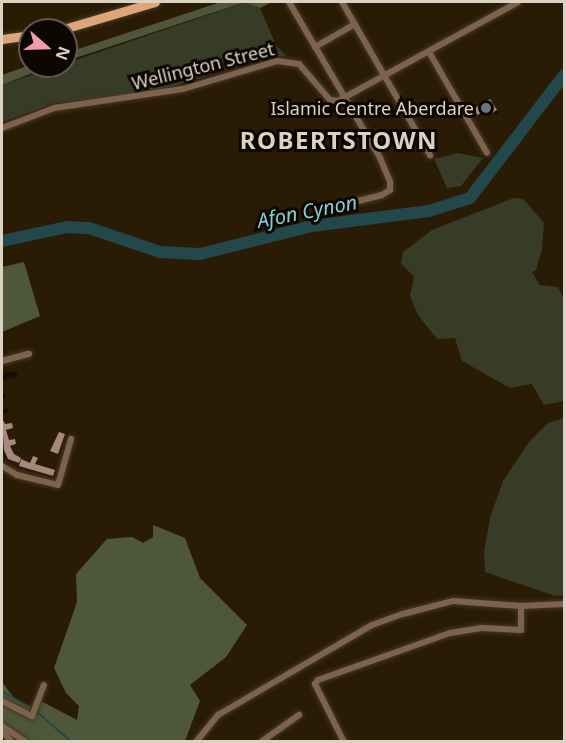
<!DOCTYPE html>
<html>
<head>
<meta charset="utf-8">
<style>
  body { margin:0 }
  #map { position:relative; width:566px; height:743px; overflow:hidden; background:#2a1b05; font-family:"Noto Sans",sans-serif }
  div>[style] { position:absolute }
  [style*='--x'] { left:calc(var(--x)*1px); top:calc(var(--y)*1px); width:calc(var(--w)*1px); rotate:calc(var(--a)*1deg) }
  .green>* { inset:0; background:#373c27 }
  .forest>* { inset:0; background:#4f573b }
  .shadow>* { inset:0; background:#0007 }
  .stream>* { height:2px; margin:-1px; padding:0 1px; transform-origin:1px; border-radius:1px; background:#22484b }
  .river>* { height:12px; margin:-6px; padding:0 6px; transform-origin:6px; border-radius:6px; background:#22484b }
  .building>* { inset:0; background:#a7877e }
  .roads { filter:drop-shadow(0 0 2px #463824) drop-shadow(0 0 2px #463824) }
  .street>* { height:6px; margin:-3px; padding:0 3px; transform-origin:3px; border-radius:3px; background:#7d624d }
  .primary>* { height:9px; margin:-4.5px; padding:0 4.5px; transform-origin:4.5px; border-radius:4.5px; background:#dea57a }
  .dots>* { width:16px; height:16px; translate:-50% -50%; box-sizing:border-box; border:3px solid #0d0702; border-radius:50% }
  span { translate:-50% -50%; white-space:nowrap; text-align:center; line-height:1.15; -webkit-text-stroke:6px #0d0702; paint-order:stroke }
  .street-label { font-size:18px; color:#dbd1c4 }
  .poi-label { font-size:18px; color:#dbd1c4 }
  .right { translate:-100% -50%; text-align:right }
  .water-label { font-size:20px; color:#85ced4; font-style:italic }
  .district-label { font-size:24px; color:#dbd1c4; font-weight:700; letter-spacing:1.5px }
  .frame { position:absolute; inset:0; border:3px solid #dbd1c4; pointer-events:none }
  .north { position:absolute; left:18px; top:18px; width:60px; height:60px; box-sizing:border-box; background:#0d0702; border:2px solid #5f5850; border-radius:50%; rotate:110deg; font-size:16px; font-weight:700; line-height:24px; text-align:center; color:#dbd1c4 }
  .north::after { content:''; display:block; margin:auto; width:21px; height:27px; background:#f29ab0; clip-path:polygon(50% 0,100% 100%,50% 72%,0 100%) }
</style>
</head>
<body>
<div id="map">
  <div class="green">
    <div style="clip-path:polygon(246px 2px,260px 8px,276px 45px,286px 56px,269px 56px,157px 91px,54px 103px,2px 122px,2px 85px)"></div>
    <div style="clip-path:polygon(458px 153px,483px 158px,461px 186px,447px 188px,434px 159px)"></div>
    <div style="clip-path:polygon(514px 198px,523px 199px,544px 223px,542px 249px,536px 270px,532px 272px,540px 285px,558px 287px,564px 300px,564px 401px,544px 405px,532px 384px,510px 388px,462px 361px,455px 338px,437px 339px,418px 315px,410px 296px,414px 277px,401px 263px,403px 252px,432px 230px)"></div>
    <div style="clip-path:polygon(564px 418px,564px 595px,555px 596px,485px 572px,484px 552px,490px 518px,503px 481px,529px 442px,548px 423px)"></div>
  </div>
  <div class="forest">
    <div style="clip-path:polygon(221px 2px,272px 2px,260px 8px,245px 2px,66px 61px,66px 53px)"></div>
    <div style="clip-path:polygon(30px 65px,50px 66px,2px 85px,2px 75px)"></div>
    <div style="clip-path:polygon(24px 262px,40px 316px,2px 332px,2px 267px)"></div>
    <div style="clip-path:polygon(153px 525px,185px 538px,200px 578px,247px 625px,226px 657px,190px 685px,200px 701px,185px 741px,18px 741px,2px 725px,2px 682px,15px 699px,38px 710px,41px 701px,77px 720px,79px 706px,66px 693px,54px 668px,77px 602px,76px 574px,107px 539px,132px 537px,143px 543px,153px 537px)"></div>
  </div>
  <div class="shadow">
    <div style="clip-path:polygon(495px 107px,499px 113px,496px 115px,492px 111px,479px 116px)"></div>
    <div style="clip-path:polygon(16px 371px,18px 377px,2px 380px,2px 373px)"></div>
    <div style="clip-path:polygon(5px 393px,6px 397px,2px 398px,2px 394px)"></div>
    <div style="clip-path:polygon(7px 408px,9px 412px,2px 414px,2px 410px)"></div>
    <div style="clip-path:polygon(2px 416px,4px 426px,12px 425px,13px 428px,6px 430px,9px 442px,15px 441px,16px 445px,9px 446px,13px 456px,31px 464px,37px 460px,35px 466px,54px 471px,53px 476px,9px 458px)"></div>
  </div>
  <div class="stream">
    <div style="--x:2;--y:691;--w:34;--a:30"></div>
    <div style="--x:38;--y:713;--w:45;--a:40.5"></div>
  </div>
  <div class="river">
    <div style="--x:2;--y:241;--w:66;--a:-12.2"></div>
    <div style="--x:67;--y:227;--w:22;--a:3"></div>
    <div style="--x:89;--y:228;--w:75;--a:18.7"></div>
    <div style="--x:160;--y:252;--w:40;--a:2.9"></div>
    <div style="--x:200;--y:254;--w:115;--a:-14"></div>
    <div style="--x:312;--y:226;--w:118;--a:-7.3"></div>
    <div style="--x:429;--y:211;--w:43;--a:-17.6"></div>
    <div style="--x:470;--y:198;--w:155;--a:-52.6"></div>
  </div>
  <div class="building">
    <div style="clip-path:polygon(490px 99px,497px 110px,492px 113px,489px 109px,477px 115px,475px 108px)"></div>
    <div style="clip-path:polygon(2px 418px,5px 424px,12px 423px,13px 428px,6px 430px,9px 440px,15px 439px,16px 444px,10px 446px,14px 454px,21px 458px,19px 463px,8px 459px,4px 450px)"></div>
    <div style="clip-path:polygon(59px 432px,65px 434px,58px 454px,50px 451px)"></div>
    <div style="clip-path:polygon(33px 456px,38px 458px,35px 464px,55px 470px,53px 476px,19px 466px,21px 459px,30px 463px)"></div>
  </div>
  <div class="roads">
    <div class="street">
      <div style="--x:289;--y:2;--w:181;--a:59.7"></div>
      <div style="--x:380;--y:158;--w:26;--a:67"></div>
      <div style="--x:390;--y:182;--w:8;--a:90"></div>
      <div style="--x:390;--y:190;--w:9;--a:148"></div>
      <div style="--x:382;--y:195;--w:66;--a:166"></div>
      <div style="--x:342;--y:2;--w:177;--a:60.1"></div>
      <div style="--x:315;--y:47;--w:46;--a:-29.9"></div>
      <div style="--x:429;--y:52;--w:116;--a:60.1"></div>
      <div style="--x:2;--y:128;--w:56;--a:-21"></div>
      <div style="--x:54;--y:108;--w:130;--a:-8.4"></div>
      <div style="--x:183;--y:89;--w:98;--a:-16.6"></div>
      <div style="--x:277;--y:61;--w:22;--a:8"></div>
      <div style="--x:299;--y:64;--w:48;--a:49.3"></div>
      <div style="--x:330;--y:100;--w:8;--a:7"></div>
      <div style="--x:338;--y:101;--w:205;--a:-28.8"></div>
      <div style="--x:2;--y:361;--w:28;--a:-15"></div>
      <div style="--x:2;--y:466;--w:17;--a:31"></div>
      <div style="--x:17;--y:475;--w:42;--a:13.7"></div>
      <div style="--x:58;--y:485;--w:48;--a:-74.2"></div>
      <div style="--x:2;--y:701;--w:34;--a:27"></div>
      <div style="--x:32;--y:716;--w:33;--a:-69"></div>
      <div style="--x:2;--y:726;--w:29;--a:34"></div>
      <div style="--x:2;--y:731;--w:15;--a:48"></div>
      <div style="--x:196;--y:742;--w:35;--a:-51"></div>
      <div style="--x:218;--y:715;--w:178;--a:-30.3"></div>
      <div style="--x:372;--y:625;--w:33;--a:-20"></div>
      <div style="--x:403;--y:614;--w:52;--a:-14.6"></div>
      <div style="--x:453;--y:601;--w:68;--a:4.2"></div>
      <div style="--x:521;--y:606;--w:43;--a:-2.7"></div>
      <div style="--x:261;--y:742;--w:47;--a:-35.4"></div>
      <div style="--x:344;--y:742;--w:65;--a:-116.6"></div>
      <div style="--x:315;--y:684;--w:5;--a:-53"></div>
      <div style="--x:318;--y:680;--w:140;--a:-19.6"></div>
      <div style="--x:450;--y:633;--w:32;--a:-9"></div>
      <div style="--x:482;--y:628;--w:39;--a:3"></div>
      <div style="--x:521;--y:630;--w:24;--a:-90"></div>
    </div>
    <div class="primary">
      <div style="--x:60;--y:30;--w:99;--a:-16.4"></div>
      <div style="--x:2;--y:39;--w:28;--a:-8"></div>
    </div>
  </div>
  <div class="dots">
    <div style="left:486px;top:108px;background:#6b7280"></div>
  </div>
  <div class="street-label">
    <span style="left:203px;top:66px;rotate:-14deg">Wellington Street</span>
  </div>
  <div class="poi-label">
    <span class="right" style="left:474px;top:108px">Islamic Centre Aberdare</span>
  </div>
  <div class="water-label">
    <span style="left:307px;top:211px;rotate:-11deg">Afon Cynon</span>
  </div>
  <div class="district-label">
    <span style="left:339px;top:140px">ROBERTSTOWN</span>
  </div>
  <div class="frame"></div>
  <div class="north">N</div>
</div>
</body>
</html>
